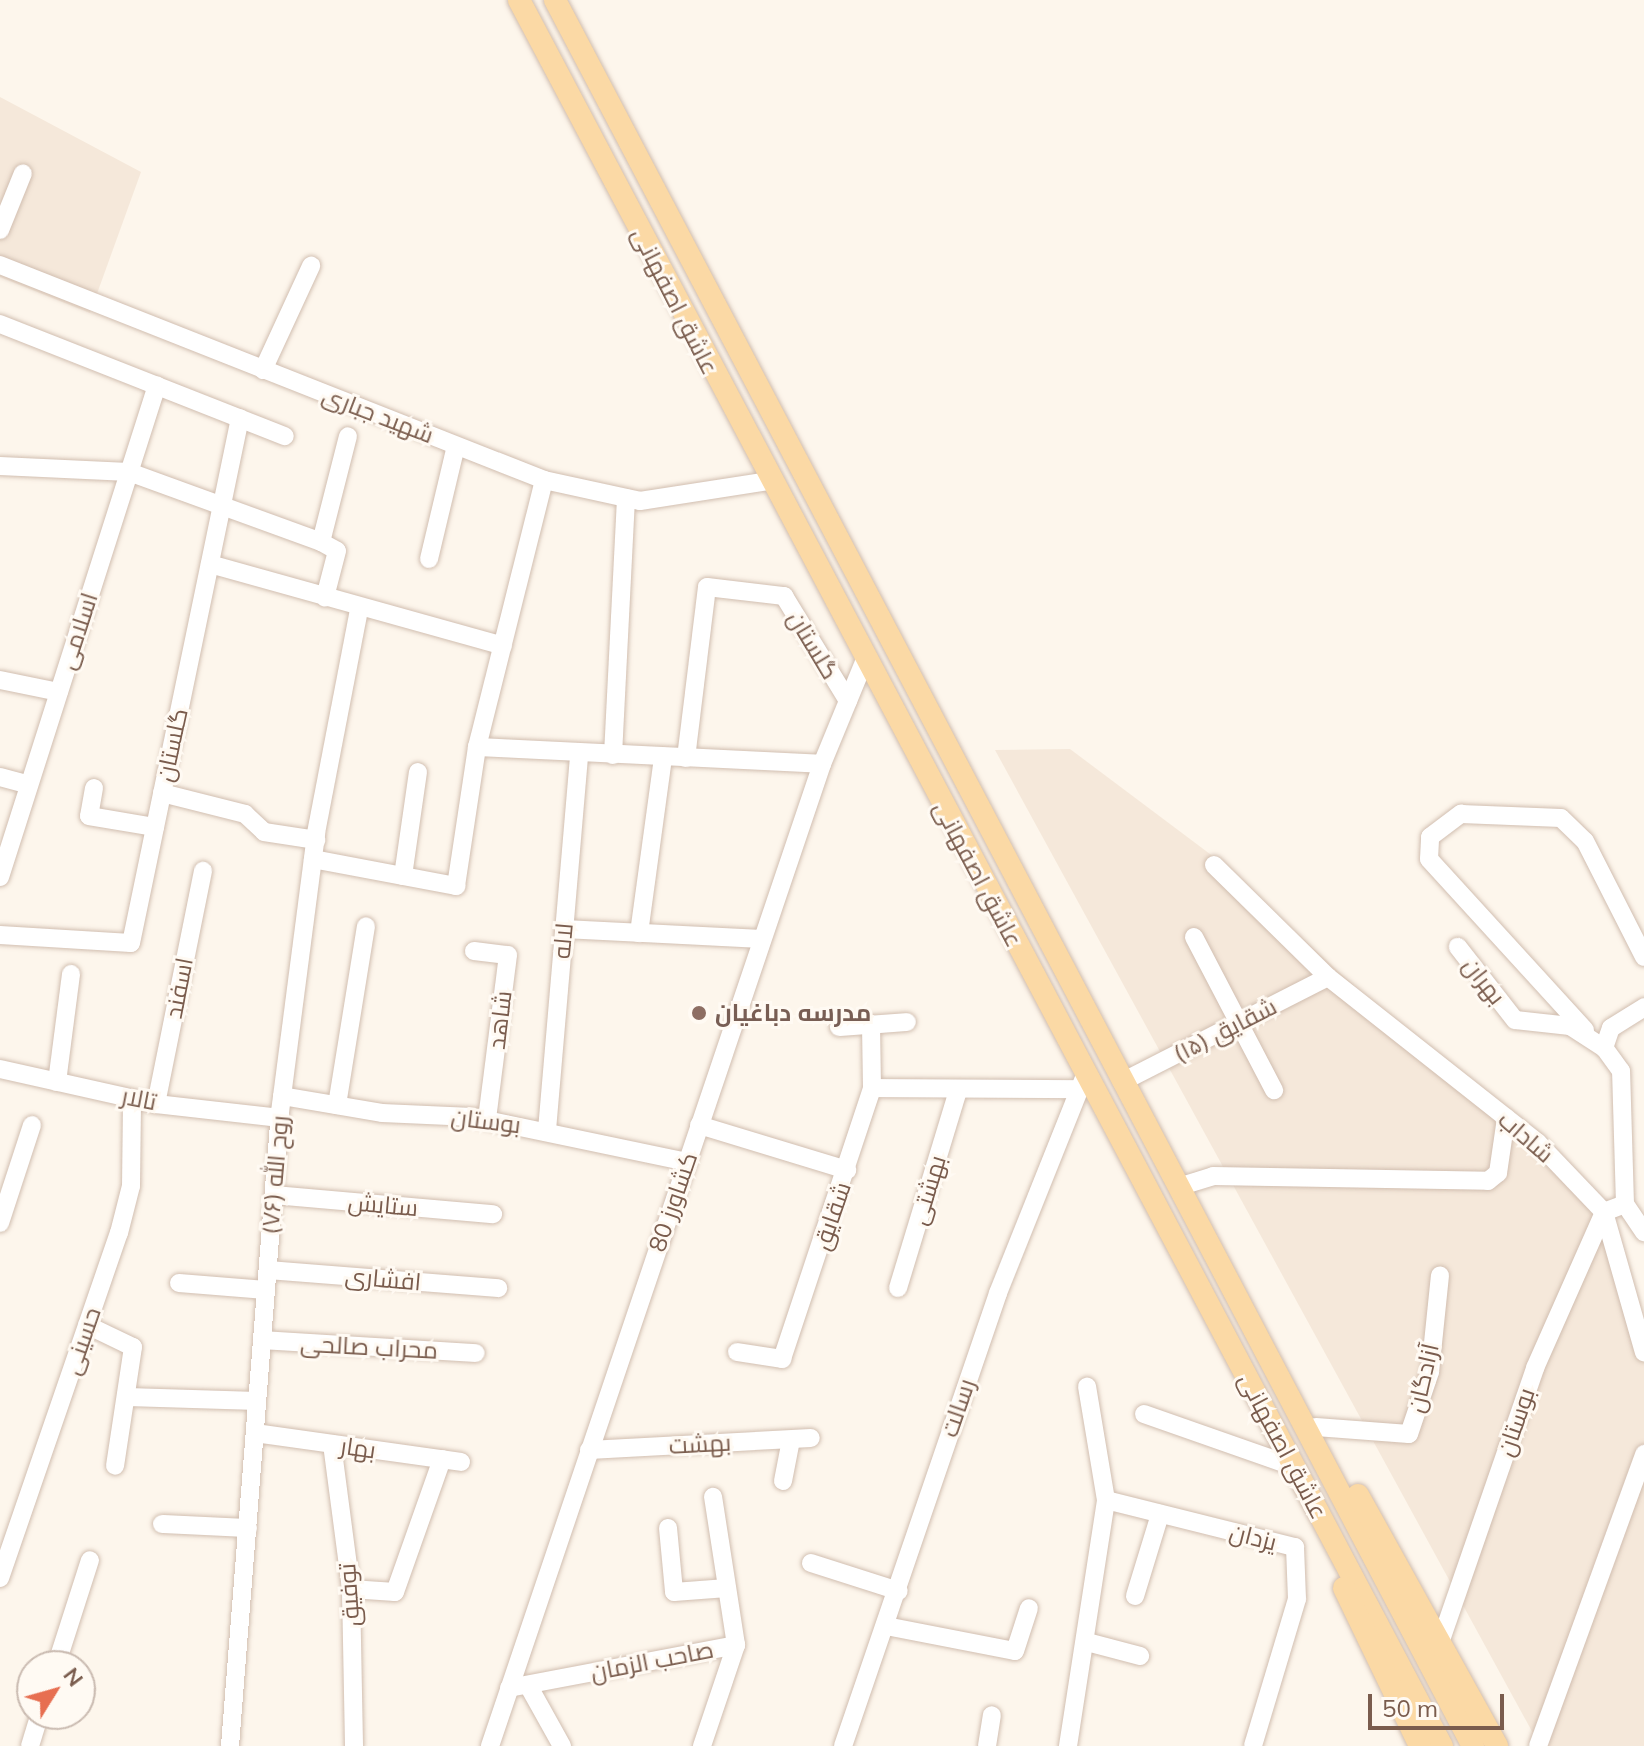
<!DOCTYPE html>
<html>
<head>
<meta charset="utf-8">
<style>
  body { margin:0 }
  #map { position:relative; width:1644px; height:1746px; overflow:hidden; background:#fdf6ec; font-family:Mulish,Cairo,sans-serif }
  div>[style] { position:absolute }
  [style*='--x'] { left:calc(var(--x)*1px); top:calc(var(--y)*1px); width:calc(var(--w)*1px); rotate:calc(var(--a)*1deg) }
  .residential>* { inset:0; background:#f5e8da }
  .roads { filter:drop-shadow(0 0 2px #d1beb0) drop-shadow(0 0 2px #d1beb0) }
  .minor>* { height:18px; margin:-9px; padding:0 9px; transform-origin:9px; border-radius:9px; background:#fff }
  .major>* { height:22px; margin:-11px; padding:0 11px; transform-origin:11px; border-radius:11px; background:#fbd9a5 }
  .dots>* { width:22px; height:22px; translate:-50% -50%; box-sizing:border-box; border:4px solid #fffaf3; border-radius:50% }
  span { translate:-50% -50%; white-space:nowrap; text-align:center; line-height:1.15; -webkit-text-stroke:6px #fffaf3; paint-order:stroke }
  .street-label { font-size:24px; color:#7a5c4d }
  .education-label { font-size:24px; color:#785e54; font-weight:700 }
  .left { translate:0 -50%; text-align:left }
  .north { position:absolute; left:16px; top:1650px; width:80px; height:80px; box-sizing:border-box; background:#fffaf3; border:2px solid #cabbb1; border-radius:50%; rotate:53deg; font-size:22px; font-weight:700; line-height:32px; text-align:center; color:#7a5c4d }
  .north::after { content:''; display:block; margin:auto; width:28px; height:36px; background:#e76f51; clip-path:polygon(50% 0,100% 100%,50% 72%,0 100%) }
  .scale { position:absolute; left:1368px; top:1694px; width:136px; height:36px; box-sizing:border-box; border:4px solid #7a5c4d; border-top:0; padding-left:10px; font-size:24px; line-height:28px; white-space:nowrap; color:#7a5c4d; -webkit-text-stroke:6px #fffaf3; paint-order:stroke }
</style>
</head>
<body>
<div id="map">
  <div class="residential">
    <div style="clip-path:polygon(0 97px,141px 172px,90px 313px,0 277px)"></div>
    <div style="clip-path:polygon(1070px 749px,1210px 854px,1596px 1207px,1644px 1329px,1644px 1746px,1540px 1746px,995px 750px)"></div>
  </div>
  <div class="roads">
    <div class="minor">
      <div style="--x:0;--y:230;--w:61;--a:-68"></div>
      <div style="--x:0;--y:265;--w:585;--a:21.56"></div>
      <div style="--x:544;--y:480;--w:98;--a:12.3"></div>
      <div style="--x:640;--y:501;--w:131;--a:-8.8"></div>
      <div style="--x:0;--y:324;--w:306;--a:21.5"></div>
      <div style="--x:263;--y:370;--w:115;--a:-65.2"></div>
      <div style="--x:0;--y:466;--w:129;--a:2.7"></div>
      <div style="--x:129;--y:472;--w:204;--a:20"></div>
      <div style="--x:321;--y:542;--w:18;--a:29"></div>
      <div style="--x:337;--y:551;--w:48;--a:104.6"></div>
      <div style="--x:321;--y:542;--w:109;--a:-75.7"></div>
      <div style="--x:429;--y:559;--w:116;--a:-76.6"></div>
      <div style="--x:210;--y:564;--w:304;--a:15.6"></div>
      <div style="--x:0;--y:680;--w:60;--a:11.5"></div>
      <div style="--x:477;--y:747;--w:345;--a:2.8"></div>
      <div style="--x:613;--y:755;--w:257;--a:-87.1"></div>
      <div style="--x:686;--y:758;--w:172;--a:-83"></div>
      <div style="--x:707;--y:587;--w:78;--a:6.7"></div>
      <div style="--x:784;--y:596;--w:123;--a:58.6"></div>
      <div style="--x:0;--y:777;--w:30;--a:15"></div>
      <div style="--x:94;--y:788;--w:28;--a:100"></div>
      <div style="--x:89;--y:816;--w:67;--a:9.5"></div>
      <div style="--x:162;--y:793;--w:86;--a:14.2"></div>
      <div style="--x:245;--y:814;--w:26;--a:43"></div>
      <div style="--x:264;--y:832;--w:53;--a:8.7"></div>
      <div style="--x:313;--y:859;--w:146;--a:10.7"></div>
      <div style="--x:456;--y:886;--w:141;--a:-81.4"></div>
      <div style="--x:477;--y:747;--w:275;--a:-75.9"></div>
      <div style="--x:1214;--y:865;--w:160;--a:44.5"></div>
      <div style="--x:1328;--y:977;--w:268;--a:38.3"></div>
      <div style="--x:1538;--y:1143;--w:95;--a:46.3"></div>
      <div style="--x:1604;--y:1212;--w:146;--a:74.1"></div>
      <div style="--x:403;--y:876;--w:105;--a:-81.8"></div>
      <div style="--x:0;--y:877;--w:516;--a:-72.3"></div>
      <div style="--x:564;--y:929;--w:198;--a:2.9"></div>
      <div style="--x:639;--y:933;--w:178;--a:-82.2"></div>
      <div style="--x:0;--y:935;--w:131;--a:3.5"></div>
      <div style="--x:131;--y:943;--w:536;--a:-78.27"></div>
      <div style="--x:1194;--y:937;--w:173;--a:62.4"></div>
      <div style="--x:474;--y:951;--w:34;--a:7"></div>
      <div style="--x:508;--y:955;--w:166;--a:97.3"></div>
      <div style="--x:839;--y:1027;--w:68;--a:-4.2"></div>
      <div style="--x:1585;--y:1030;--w:231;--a:-132.4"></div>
      <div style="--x:1429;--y:859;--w:22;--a:-87"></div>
      <div style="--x:1430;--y:837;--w:39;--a:-37"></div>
      <div style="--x:1461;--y:814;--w:100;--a:2.3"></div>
      <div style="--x:1561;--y:818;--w:33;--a:44"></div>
      <div style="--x:1585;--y:841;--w:130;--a:63"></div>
      <div style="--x:1604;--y:1048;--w:21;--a:-71"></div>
      <div style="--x:1611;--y:1028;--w:39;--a:-32"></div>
      <div style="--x:0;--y:1069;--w:160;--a:12.6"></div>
      <div style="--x:156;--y:1104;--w:125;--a:6.4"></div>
      <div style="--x:57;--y:1082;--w:109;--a:-82.6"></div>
      <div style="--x:1122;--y:1082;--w:231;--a:-27"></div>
      <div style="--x:872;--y:1088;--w:208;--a:0.3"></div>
      <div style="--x:282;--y:1096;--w:101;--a:9.6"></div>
      <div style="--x:382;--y:1113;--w:90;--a:2.5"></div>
      <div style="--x:472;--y:1117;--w:220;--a:11.8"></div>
      <div style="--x:156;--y:1104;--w:238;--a:-78.6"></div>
      <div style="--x:337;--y:1105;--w:181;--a:-80.8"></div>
      <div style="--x:699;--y:1125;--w:155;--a:16.9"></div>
      <div style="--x:547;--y:1130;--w:378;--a:-85.1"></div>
      <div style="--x:1178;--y:1187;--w:37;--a:-17"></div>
      <div style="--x:1213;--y:1176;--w:275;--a:1"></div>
      <div style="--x:1488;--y:1181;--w:13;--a:-39"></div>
      <div style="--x:1498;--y:1173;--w:56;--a:-81.7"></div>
      <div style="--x:274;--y:1195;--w:220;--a:5"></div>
      <div style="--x:1625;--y:1204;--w:34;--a:56"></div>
      <div style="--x:0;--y:1223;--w:103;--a:-71.9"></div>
      <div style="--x:268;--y:1270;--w:231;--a:4.5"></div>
      <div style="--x:179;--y:1283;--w:87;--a:4.6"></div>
      <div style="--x:898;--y:1288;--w:206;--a:-73.1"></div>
      <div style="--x:87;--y:1325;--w:51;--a:25.6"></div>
      <div style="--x:133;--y:1347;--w:120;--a:98.6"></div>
      <div style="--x:262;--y:1340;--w:214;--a:3.5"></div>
      <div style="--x:737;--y:1352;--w:46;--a:8.8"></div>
      <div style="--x:782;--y:1359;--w:286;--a:-71.6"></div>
      <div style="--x:872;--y:1088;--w:64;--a:-90.9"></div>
      <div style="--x:128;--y:1397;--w:129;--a:1.8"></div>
      <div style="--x:1144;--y:1414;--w:148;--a:19.3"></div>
      <div style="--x:1316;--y:1427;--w:93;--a:4.3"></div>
      <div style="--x:1409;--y:1434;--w:65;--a:-71.3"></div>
      <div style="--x:1430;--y:1372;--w:97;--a:-84.1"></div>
      <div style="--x:255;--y:1433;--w:208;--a:8"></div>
      <div style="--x:332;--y:1444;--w:146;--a:82.5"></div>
      <div style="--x:351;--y:1589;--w:157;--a:88.9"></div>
      <div style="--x:589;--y:1450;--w:222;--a:-3.1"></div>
      <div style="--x:783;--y:1481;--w:42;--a:-79"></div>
      <div style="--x:1106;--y:1500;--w:195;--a:14"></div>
      <div style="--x:1295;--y:1547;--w:52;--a:87.8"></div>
      <div style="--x:1297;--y:1599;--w:153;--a:106.7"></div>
      <div style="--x:162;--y:1524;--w:86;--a:2.7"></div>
      <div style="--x:668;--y:1528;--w:64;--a:84.6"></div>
      <div style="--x:674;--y:1592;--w:53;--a:-4.3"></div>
      <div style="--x:811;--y:1563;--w:92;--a:17.7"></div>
      <div style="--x:0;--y:1578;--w:365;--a:-71"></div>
      <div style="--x:119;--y:1233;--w:49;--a:-75.7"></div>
      <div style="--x:131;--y:1186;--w:87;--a:-89.3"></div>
      <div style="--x:351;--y:1589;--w:44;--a:3.9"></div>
      <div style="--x:395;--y:1592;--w:141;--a:-70.5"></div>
      <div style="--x:1135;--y:1596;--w:86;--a:-73"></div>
      <div style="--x:886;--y:1626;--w:131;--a:11"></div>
      <div style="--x:1015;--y:1651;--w:45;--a:-72"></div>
      <div style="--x:1442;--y:1637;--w:285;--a:-70.9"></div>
      <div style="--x:1535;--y:1368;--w:171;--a:-66.1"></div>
      <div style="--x:1604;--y:1212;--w:22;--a:-21"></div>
      <div style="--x:1625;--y:1204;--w:133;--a:-91.7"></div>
      <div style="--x:1621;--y:1071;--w:29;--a:-126"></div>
      <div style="--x:1604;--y:1048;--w:40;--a:-147.1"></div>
      <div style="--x:1570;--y:1026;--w:55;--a:-173.8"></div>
      <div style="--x:1515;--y:1020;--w:93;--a:-128"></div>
      <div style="--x:1087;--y:1642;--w:55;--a:14.8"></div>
      <div style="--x:56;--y:1666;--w:111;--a:-72.2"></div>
      <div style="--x:528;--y:1685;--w:70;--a:60.9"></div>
      <div style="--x:509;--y:1688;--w:231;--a:-10.7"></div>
      <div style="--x:30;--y:1746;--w:34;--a:-73"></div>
      <div style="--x:230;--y:1746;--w:636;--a:-85.49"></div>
      <div style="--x:280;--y:1112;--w:281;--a:-82.6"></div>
      <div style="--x:316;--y:833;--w:228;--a:-79.1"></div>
      <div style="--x:490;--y:1746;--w:1037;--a:-71.32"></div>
      <div style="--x:822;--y:764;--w:110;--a:-67.6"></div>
      <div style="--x:702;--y:1746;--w:107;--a:-71.4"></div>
      <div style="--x:736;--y:1645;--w:150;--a:-98.8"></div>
      <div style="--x:843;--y:1746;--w:479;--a:-71.1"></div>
      <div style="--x:998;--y:1293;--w:235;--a:-68.2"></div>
      <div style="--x:987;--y:1746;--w:31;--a:-81"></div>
      <div style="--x:1068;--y:1746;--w:249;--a:-81.2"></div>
      <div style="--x:1106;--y:1500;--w:115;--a:-99.5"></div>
      <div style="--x:1538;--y:1746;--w:311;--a:-70"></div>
    </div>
    <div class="major">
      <div style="--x:519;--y:0;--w:1975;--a:62.14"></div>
      <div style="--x:555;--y:0;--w:1973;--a:62.27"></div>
      <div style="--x:1358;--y:1495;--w:287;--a:61"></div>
      <div style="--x:1344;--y:1588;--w:175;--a:64.3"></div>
    </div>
  </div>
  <div class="dots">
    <div style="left:699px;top:1013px;background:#8d6e63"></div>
  </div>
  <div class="street-label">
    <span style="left:675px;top:301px;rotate:63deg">عاشق اصفهانی</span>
    <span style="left:378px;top:415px;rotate:21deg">شهید جباری</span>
    <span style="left:78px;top:631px;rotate:-72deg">اسلامی</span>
    <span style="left:813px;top:645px;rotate:59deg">گلستان</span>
    <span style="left:172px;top:745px;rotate:-78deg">گلستان</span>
    <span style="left:978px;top:874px;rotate:62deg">عاشق اصفهانی</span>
    <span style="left:563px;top:941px;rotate:-85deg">لاله</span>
    <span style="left:1484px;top:981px;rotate:52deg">بهران</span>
    <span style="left:179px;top:988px;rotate:-79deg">اسفند</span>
    <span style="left:500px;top:1020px;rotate:-83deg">شاهد</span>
    <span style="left:1225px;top:1030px;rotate:-27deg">شقایق (۱۵)</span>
    <span style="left:139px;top:1099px;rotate:11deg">تالار</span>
    <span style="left:486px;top:1121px;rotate:7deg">بوستان</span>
    <span style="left:1526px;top:1137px;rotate:41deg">شاداب</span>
    <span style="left:275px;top:1175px;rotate:-85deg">روح الله (۷۶)</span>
    <span style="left:928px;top:1190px;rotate:-73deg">بهشتی</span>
    <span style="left:673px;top:1202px;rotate:-71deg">کشاورز 80</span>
    <span style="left:383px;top:1205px;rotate:5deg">ستایش</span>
    <span style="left:832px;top:1216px;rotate:-71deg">شقایق</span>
    <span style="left:383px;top:1279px;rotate:5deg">افشاری</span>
    <span style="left:82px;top:1341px;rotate:-71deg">حسینی</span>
    <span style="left:369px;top:1347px;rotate:3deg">محراب صالحی</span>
    <span style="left:1423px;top:1378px;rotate:-77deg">آزادگان</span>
    <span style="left:958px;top:1408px;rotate:-71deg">رسالت</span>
    <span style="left:1516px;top:1422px;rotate:-71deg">بوستان</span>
    <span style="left:700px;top:1444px;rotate:-3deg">بهشت</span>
    <span style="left:1283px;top:1446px;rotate:62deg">عاشق اصفهانی</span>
    <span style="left:358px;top:1448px;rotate:8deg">بهار</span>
    <span style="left:1253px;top:1537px;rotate:14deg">یزدان</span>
    <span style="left:349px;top:1595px;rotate:-94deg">توفیق</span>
    <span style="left:652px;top:1661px;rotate:-11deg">صاحب الزمان</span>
  </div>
  <div class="education-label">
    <span class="left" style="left:715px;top:1013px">مدرسه دباغیان</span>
  </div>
  <div class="north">N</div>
  <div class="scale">50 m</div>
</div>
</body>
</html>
